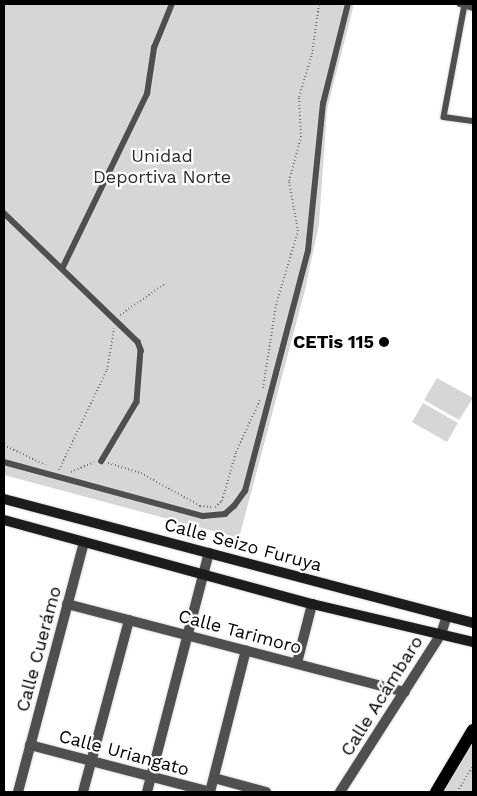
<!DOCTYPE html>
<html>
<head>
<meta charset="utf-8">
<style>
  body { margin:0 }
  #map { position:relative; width:477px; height:796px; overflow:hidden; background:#fff; font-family:"Work Sans",sans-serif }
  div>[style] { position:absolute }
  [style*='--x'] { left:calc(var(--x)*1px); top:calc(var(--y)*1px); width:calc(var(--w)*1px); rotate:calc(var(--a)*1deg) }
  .green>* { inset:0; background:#d6d6d6 }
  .path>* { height:2px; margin-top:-1px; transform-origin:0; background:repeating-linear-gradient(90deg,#717171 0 1px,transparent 0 3.5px) }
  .roads { filter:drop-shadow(0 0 1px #dbdbdb) drop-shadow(0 0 1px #dbdbdb) }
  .lane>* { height:5.5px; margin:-2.75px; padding:0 2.75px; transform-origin:2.75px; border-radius:2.75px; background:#4f4f4f }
  .street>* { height:10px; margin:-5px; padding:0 5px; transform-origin:5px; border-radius:5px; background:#4f4f4f }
  .secondary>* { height:10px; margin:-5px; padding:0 5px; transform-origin:5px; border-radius:5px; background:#1c1c1c }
  .primary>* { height:12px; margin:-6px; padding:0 6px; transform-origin:6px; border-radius:6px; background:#000 }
  .dots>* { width:14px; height:14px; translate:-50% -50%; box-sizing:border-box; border:2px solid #fff; border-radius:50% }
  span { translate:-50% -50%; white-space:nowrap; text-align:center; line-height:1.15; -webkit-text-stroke:4.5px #fff; paint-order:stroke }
  .park-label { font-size:18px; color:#2d2d2d }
  .poi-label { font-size:18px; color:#000; font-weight:700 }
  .right { translate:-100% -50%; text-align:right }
  .street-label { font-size:18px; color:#000 }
  .frame { position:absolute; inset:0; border:5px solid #000; pointer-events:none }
</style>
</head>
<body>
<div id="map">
  <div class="green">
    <div style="clip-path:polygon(4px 4px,354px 4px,327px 109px,319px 224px,305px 290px,239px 538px,4px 475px)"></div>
    <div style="clip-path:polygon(437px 378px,473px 398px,459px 420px,424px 400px)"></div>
    <div style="clip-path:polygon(423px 403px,458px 423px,447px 442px,412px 422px)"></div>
    <div style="clip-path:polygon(473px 743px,473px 792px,443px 792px)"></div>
  </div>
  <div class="path">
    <div style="--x:120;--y:315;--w:56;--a:-34.8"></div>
    <div style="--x:263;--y:388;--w:84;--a:-81.1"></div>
    <div style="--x:276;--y:305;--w:77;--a:-73.4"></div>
    <div style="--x:298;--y:231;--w:51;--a:-100.2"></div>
    <div style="--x:289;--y:181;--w:46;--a:-74.7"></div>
    <div style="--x:301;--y:137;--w:40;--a:-92.9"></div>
    <div style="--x:299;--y:97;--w:45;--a:-73.2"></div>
    <div style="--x:312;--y:54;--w:50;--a:-82"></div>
    <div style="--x:4;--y:445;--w:46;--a:26"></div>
    <div style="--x:108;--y:463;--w:34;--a:17"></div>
    <div style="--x:141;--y:473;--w:68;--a:29.2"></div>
    <div style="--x:200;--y:506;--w:11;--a:5"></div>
    <div style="--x:59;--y:470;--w:111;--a:-64.4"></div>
    <div style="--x:107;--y:370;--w:42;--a:-80.3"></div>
    <div style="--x:71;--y:472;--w:25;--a:-23"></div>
    <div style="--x:215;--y:507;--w:9;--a:-41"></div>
    <div style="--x:222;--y:501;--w:51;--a:-74.1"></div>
    <div style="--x:236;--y:452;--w:57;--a:-65.2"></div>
    <div style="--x:457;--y:792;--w:31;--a:-58"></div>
  </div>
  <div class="roads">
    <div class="lane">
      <div style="--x:460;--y:4;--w:14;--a:17"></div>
      <div style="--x:465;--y:5;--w:114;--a:100.6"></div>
      <div style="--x:444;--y:117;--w:29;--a:8"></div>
      <div style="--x:4;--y:213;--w:186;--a:43.9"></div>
      <div style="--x:138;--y:342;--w:9;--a:69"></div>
      <div style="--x:141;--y:350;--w:52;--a:94.4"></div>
      <div style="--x:137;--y:402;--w:69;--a:120.7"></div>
      <div style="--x:62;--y:269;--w:195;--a:-64.1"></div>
      <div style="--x:147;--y:94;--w:47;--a:-81.3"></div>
      <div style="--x:154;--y:48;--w:48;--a:-67.8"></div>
      <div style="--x:4;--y:462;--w:206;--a:15.2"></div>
      <div style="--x:203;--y:516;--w:22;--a:-5"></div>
      <div style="--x:225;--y:514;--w:12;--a:-42"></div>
      <div style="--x:234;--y:506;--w:19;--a:-54"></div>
      <div style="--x:245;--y:491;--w:248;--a:-75.3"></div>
      <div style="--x:308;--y:251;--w:148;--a:-84.2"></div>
      <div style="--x:323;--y:104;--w:103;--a:-76"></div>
    </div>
    <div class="street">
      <div style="--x:67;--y:604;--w:349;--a:14.6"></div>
      <div style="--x:297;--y:663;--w:61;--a:-75.7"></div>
      <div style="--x:30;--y:745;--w:186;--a:14.6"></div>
      <div style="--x:210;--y:792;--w:146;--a:-75.8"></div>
      <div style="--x:214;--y:778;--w:54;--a:15.1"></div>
      <div style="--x:18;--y:792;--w:258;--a:-75.2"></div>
      <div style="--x:83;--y:792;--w:178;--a:-75"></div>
      <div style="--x:147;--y:792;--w:247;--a:-75.5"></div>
      <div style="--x:340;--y:792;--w:188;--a:-57.4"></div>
      <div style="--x:441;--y:634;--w:19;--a:-72"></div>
    </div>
    <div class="secondary">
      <div style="--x:4;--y:499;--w:485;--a:14.8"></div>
      <div style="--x:4;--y:520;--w:319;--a:15.3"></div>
      <div style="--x:312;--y:604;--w:165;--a:13.3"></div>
    </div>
    <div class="primary">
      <div style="--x:436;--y:792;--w:72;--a:-59.2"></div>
    </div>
  </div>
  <div class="dots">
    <div style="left:384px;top:342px;background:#000"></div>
  </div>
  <div class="park-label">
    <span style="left:162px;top:167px">Unidad<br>Deportiva Norte</span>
  </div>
  <div class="poi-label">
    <span class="right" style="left:374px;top:342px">CETis 115</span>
  </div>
  <div class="street-label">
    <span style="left:243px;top:545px;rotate:15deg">Calle Seizo Furuya</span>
    <span style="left:240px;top:632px;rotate:15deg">Calle Tarimoro</span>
    <span style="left:39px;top:649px;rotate:-75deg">Calle Cuerámo</span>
    <span style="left:382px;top:696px;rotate:-58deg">Calle Acámbaro</span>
    <span style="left:124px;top:753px;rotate:15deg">Calle Uriangato</span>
  </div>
  <div class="frame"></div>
</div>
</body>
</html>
